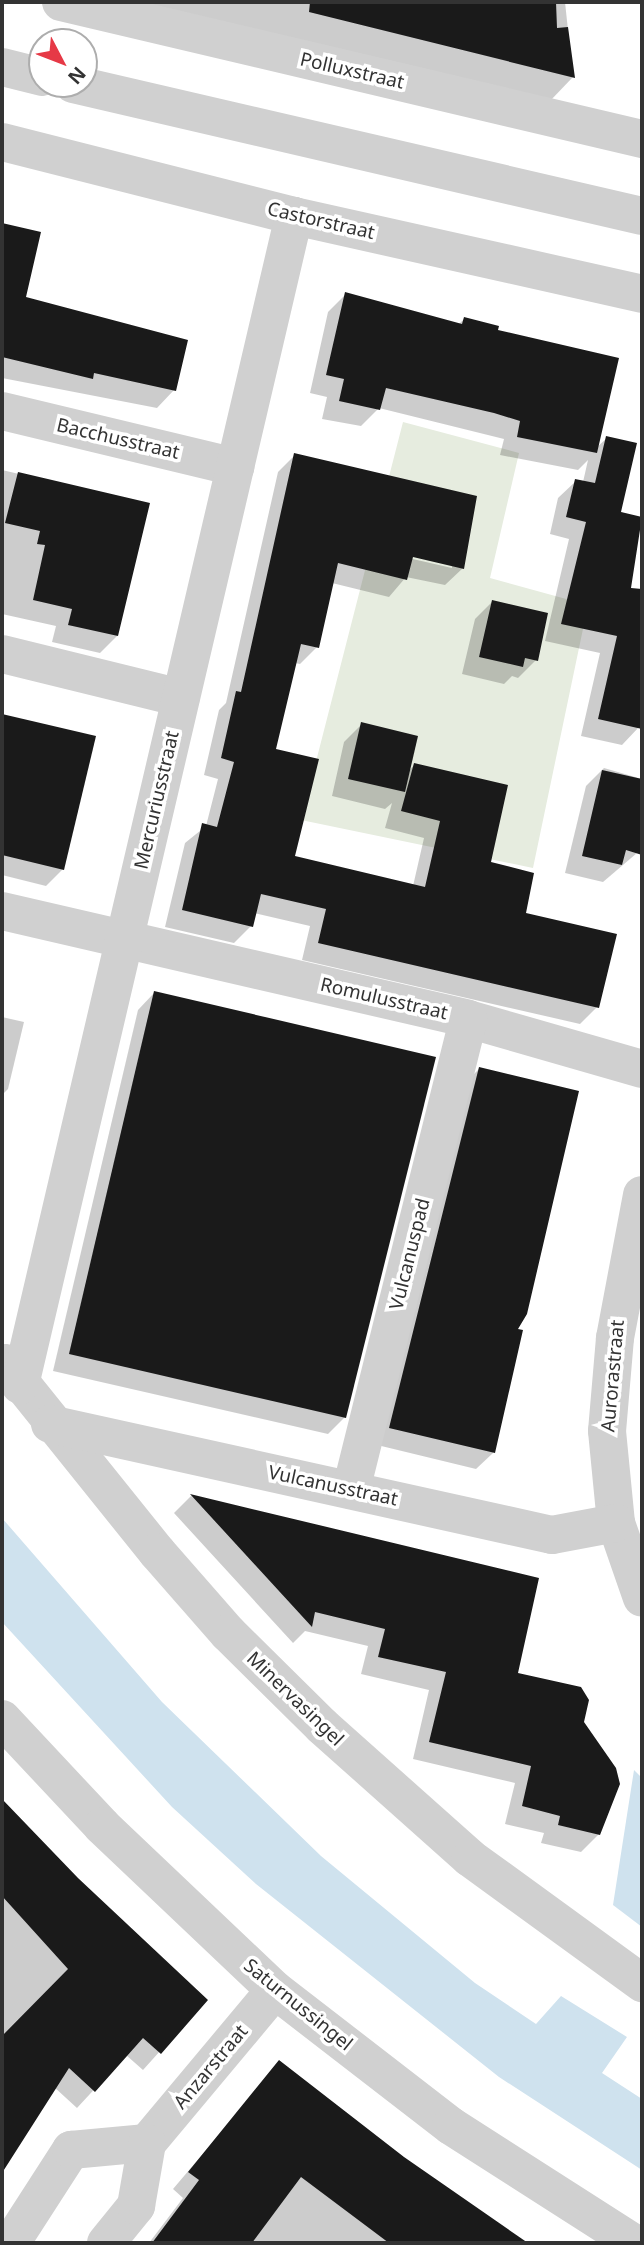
<!DOCTYPE html>
<html>
<head>
<meta charset="utf-8">
<style>
  body { margin:0 }
  #map { position:relative; width:644px; height:2245px; overflow:hidden; background:#fff; font-family:"Noto Sans",sans-serif }
  div>[style] { position:absolute }
  [style*='--x'] { left:calc(var(--x)*1px); top:calc(var(--y)*1px); width:calc(var(--w)*1px); rotate:calc(var(--a)*1deg) }
  .green>* { inset:0; background:#e6ecdf }
  .water>* { inset:0; background:#cfe2ee }
  .shadow>* { inset:0; background:#0003 }
  .building>* { inset:0; background:#1a1a1a }
  .minor>* { height:38px; margin:-19px; padding:0 19px; transform-origin:19px; border-radius:19px; background:#d0d0d0 }
  span { translate:-50% -50%; white-space:nowrap; text-align:center; line-height:1.15; -webkit-text-stroke:7px #fff; paint-order:stroke }
  .street-label { font-size:19px; color:#333 }
  .frame { position:absolute; inset:0; border:4px solid #333; pointer-events:none }
  .north { position:absolute; left:28px; top:28px; width:70px; height:70px; box-sizing:border-box; background:#fff; border:2px solid #adadad; border-radius:50%; rotate:132deg; font-size:19px; font-weight:700; line-height:28px; text-align:center; color:#333 }
  .north::after { content:''; display:block; margin:auto; width:24px; height:32px; background:#e63946; clip-path:polygon(50% 0,100% 100%,50% 72%,0 100%) }
</style>
</head>
<body>
<div id="map">
  <div class="green">
    <div style="clip-path:polygon(403px 422px,519px 453px,490px 578px,588px 605px,533px 868px,301px 820px)"></div>
  </div>
  <div class="water">
    <div style="clip-path:polygon(2px 1518px,162px 1702px,321px 1856px,475px 1983px,536px 2024px,561px 1996px,627px 2037px,602px 2073px,642px 2099px,642px 2170px,499px 2077px,256px 1884px,172px 1807px,2px 1622px)"></div>
    <div style="clip-path:polygon(634px 1770px,642px 1778px,642px 1927px,613px 1905px)"></div>
  </div>
  <div class="shadow">
    <div style="clip-path:polygon(127px 2px,565px 2px,573px 77px,550px 101px)"></div>
    <div style="clip-path:polygon(2px 224px,39px 233px,24px 298px,174px 390px,157px 408px,2px 378px)"></div>
    <div style="clip-path:polygon(346px 294px,458px 325px,464px 319px,496px 331px,596px 448px,607px 438px,620px 512px,642px 518px,618px 634px,642px 639px,642px 716px,639px 727px,622px 745px,581px 736px,600px 653px,545px 641px,569px 539px,550px 534px,558px 498px,576px 481px,583px 482px,588px 460px,578px 470px,500px 455px,504px 439px,379px 408px,361px 426px,322px 419px,327px 397px,310px 393px,328px 312px)"></div>
    <div style="clip-path:polygon(evenodd,295px 455px,463px 568px,445px 585px,406px 577px,389px 597px,332px 583px,317px 647px,300px 664px,295px 663px,274px 750px,293px 857px,413px 886px,424px 838px,385px 828px,392px 803px,385px 809px,332px 796px,344px 742px,362px 724px,408px 772px,414px 765px,597px 1007px,580px 1024px,302px 960px,310px 926px,254px 913px,251px 926px,234px 943px,165px 927px,185px 843px,206px 826px,218px 779px,204px 775px,219px 710px,226px 703px,278px 472px,295px 455px,405px 554px,452px 564px,452px 568px,404px 557px,405px 554px)"></div>
    <div style="clip-path:polygon(2px 470px,148px 504px,117px 636px,100px 653px,52px 642px,56px 626px,2px 614px)"></div>
    <div style="clip-path:polygon(492px 602px,536px 660px,518px 678px,512px 676px,504px 684px,462px 674px,475px 619px)"></div>
    <div style="clip-path:polygon(2px 715px,94px 737px,63px 869px,46px 886px,2px 875px)"></div>
    <div style="clip-path:polygon(604px 768px,642px 779px,642px 829px,637px 853px,603px 882px,565px 873px,586px 786px)"></div>
    <div style="clip-path:polygon(154px 993px,345px 1417px,328px 1434px,53px 1371px,138px 1010px)"></div>
    <div style="clip-path:polygon(2px 1017px,24px 1022px,8px 1089px,2px 1095px)"></div>
    <div style="clip-path:polygon(479px 1069px,515px 1330px,521px 1331px,493px 1453px,476px 1469px,373px 1444px,462px 1086px)"></div>
    <div style="clip-path:polygon(191px 1496px,537px 1580px,515px 1674px,582px 1722px,599px 1834px,581px 1852px,541px 1843px,544px 1833px,505px 1824px,515px 1783px,413px 1759px,429px 1690px,361px 1674px,368px 1646px,305px 1631px,293px 1643px,174px 1513px)"></div>
    <div style="clip-path:polygon(2px 1800px,77px 1879px,206px 2000px,143px 2070px,126px 2055px,77px 2108px,54px 2087px,2px 2171px)"></div>
    <div style="clip-path:polygon(280px 2063px,403px 2158px,526px 2243px,149px 2243px,183px 2198px,173px 2189px)"></div>
  </div>
  <div class="building">
    <div style="clip-path:polygon(310px 2px,556px 2px,557px 28px,568px 27px,575px 78px,309px 12px)"></div>
    <div style="clip-path:polygon(2px 223px,41px 232px,26px 297px,188px 340px,176px 391px,94px 373px,93px 379px,2px 357px)"></div>
    <div style="clip-path:polygon(345px 292px,462px 324px,464px 317px,499px 326px,498px 330px,619px 358px,597px 453px,517px 437px,520px 421px,494px 413px,386px 388px,380px 410px,339px 401px,344px 379px,326px 375px)"></div>
    <div style="clip-path:polygon(606px 436px,637px 443px,621px 512px,642px 517px,631px 588px,642px 589px,642px 729px,598px 719px,617px 636px,561px 624px,586px 522px,566px 517px,575px 479px,595px 483px)"></div>
    <div style="clip-path:polygon(294px 453px,477px 496px,464px 569px,413px 557px,407px 580px,338px 563px,319px 648px,301px 644px,276px 749px,319px 759px,295px 856px,425px 887px,440px 821px,401px 811px,414px 763px,508px 785px,491px 862px,534px 873px,526px 913px,617px 934px,599px 1008px,318px 943px,326px 909px,261px 894px,253px 927px,182px 910px,202px 823px,217px 827px,234px 762px,221px 758px,236px 691px,241px 692px)"></div>
    <div style="clip-path:polygon(18px 472px,150px 503px,118px 636px,68px 625px,72px 609px,33px 600px,45px 545px,37px 544px,40px 531px,5px 523px)"></div>
    <div style="clip-path:polygon(492px 600px,548px 613px,538px 661px,525px 658px,523px 667px,479px 657px)"></div>
    <div style="clip-path:polygon(2px 714px,96px 736px,64px 870px,2px 855px)"></div>
    <div style="clip-path:polygon(361px 722px,418px 736px,405px 792px,348px 779px)"></div>
    <div style="clip-path:polygon(602px 770px,642px 779px,642px 855px,626px 850px,622px 865px,582px 856px)"></div>
    <div style="clip-path:polygon(154px 991px,436px 1057px,346px 1418px,69px 1354px)"></div>
    <div style="clip-path:polygon(479px 1067px,579px 1091px,527px 1314px,518px 1329px,523px 1330px,495px 1453px,389px 1428px)"></div>
    <div style="clip-path:polygon(190px 1494px,539px 1578px,518px 1673px,581px 1687px,589px 1700px,584px 1722px,616px 1768px,620px 1784px,600px 1835px,558px 1825px,560px 1816px,522px 1806px,531px 1766px,429px 1742px,446px 1672px,378px 1657px,385px 1629px,315px 1612px,312px 1627px)"></div>
    <div style="clip-path:polygon(2px 1799px,78px 1878px,208px 2000px,161px 2054px,143px 2038px,95px 2092px,69px 2068px,2px 2173px,2px 2036px,68px 1969px,2px 1896px)"></div>
    <div style="clip-path:polygon(279px 2060px,404px 2157px,528px 2243px,389px 2243px,301px 2177px,252px 2243px,152px 2243px,199px 2180px,188px 2172px)"></div>
  </div>
  <div class="minor">
    <div style="--x:61;--y:2;--w:597;--a:13.27"></div>
    <div style="--x:2;--y:67;--w:41;--a:14"></div>
    <div style="--x:73;--y:84;--w:584;--a:13.06"></div>
    <div style="--x:2;--y:142;--w:301;--a:14.2"></div>
    <div style="--x:294;--y:216;--w:357;--a:12.6"></div>
    <div style="--x:2;--y:411;--w:240;--a:13.5"></div>
    <div style="--x:2;--y:654;--w:184;--a:13.8"></div>
    <div style="--x:2;--y:911;--w:478;--a:13"></div>
    <div style="--x:468;--y:1019;--w:181;--a:16"></div>
    <div style="--x:642;--y:1195;--w:146;--a:100.7"></div>
    <div style="--x:615;--y:1338;--w:93;--a:94.9"></div>
    <div style="--x:607;--y:1431;--w:92;--a:84.4"></div>
    <div style="--x:616;--y:1523;--w:79;--a:70.9"></div>
    <div style="--x:5;--y:1363;--w:243;--a:51.2"></div>
    <div style="--x:157;--y:1552;--w:108;--a:48.8"></div>
    <div style="--x:228;--y:1633;--w:132;--a:44.7"></div>
    <div style="--x:322;--y:1726;--w:198;--a:41.7"></div>
    <div style="--x:470;--y:1858;--w:213;--a:36"></div>
    <div style="--x:20;--y:1385;--w:1201;--a:-76.81"></div>
    <div style="--x:50;--y:1424;--w:514;--a:12.47"></div>
    <div style="--x:552;--y:1535;--w:65;--a:-10.6"></div>
    <div style="--x:351;--y:1490;--w:485;--a:-76"></div>
    <div style="--x:2;--y:1719;--w:146;--a:46.9"></div>
    <div style="--x:102;--y:1826;--w:238;--a:43.5"></div>
    <div style="--x:275;--y:1990;--w:222;--a:37.7"></div>
    <div style="--x:451;--y:2126;--w:217;--a:32.6"></div>
    <div style="--x:11;--y:2243;--w:111;--a:-57.2"></div>
    <div style="--x:71;--y:2150;--w:76;--a:-5.3"></div>
    <div style="--x:147;--y:2143;--w:199;--a:-50.1"></div>
    <div style="--x:106;--y:2243;--w:48;--a:-51"></div>
    <div style="--x:136;--y:2206;--w:64;--a:-80.1"></div>
  </div>
  <div class="street-label">
    <span style="left:352px;top:71px;rotate:13deg">Polluxstraat</span>
    <span style="left:321px;top:221px;rotate:13deg">Castorstraat</span>
    <span style="left:118px;top:439px;rotate:13deg">Bacchusstraat</span>
    <span style="left:157px;top:800px;rotate:-77deg">Mercuriusstraat</span>
    <span style="left:384px;top:999px;rotate:13deg">Romulusstraat</span>
    <span style="left:410px;top:1254px;rotate:-76deg">Vulcanuspad</span>
    <span style="left:613px;top:1376px;rotate:-85deg">Aurorastraat</span>
    <span style="left:333px;top:1486px;rotate:12deg">Vulcanusstraat</span>
    <span style="left:295px;top:1699px;rotate:44deg">Minervasingel</span>
    <span style="left:298px;top:2005px;rotate:39deg">Saturnussingel</span>
    <span style="left:211px;top:2067px;rotate:-50deg">Anzarstraat</span>
  </div>
  <div class="frame"></div>
  <div class="north">N</div>
</div>
</body>
</html>
